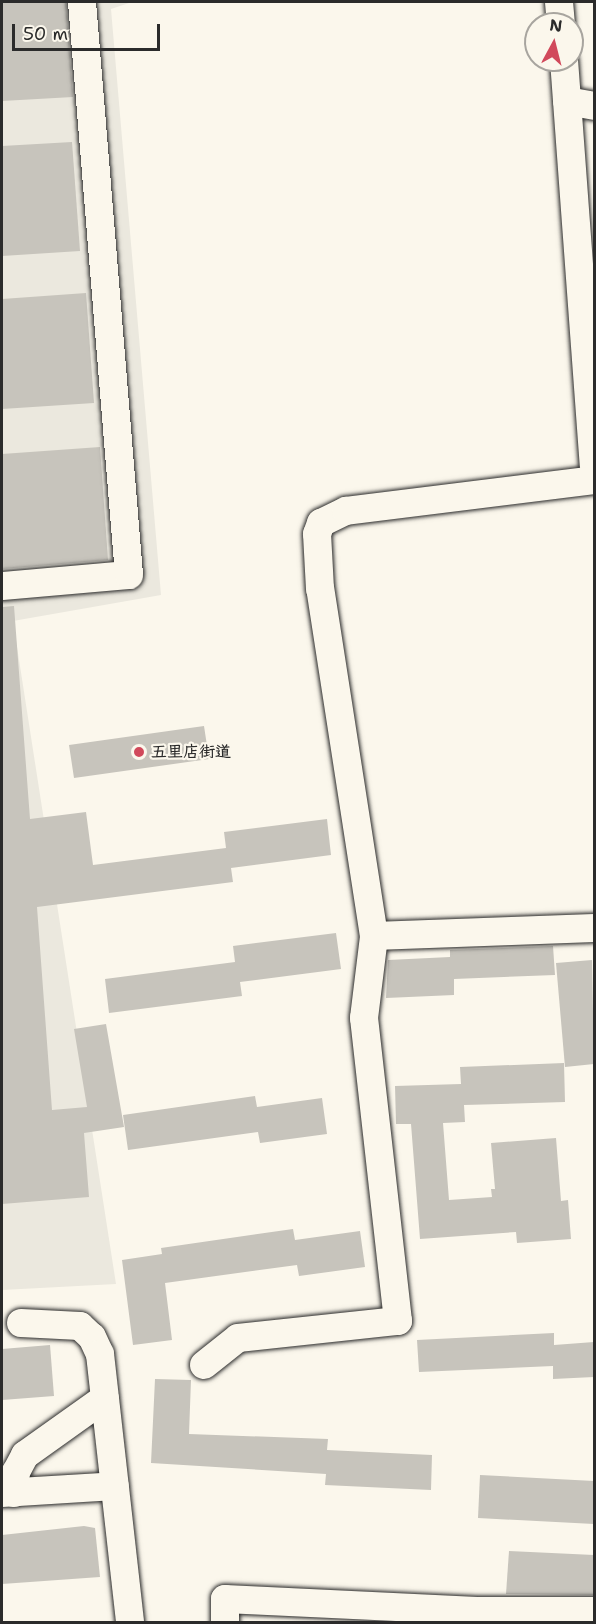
<!DOCTYPE html>
<html>
<head>
<meta charset="utf-8">
<style>
  body { margin:0 }
  #map { position:relative; width:596px; height:1624px; overflow:hidden; background:#fbf7ec; font-family:"Shantell Sans","LXGW WenKai TC",sans-serif }
  div>[style] { position:absolute }
  [style*='--x'] { left:calc(var(--x)*1px); top:calc(var(--y)*1px); width:calc(var(--w)*1px); rotate:calc(var(--a)*1deg) }
  .built>* { inset:0; background:#ebe8de }
  .building>* { inset:0; background:#c7c4bc }
  .roads { filter:drop-shadow(0 0 2px #2b2b2b) drop-shadow(0 0 2px #2b2b2b) }
  .minor>* { height:28px; margin:-14px; padding:0 14px; transform-origin:14px; border-radius:14px; background:#fbf7ec }
  .dots>* { width:16px; height:16px; translate:-50% -50%; box-sizing:border-box; border:3px solid #fbf7ec; border-radius:50% }
  span { translate:-50% -50%; white-space:nowrap; text-align:center; line-height:1.15; -webkit-text-stroke:4.5px #fbf7ec; paint-order:stroke }
  .poi-label { font-size:16px; color:#2b2b2b; font-weight:700 }
  .left { translate:0 -50%; text-align:left }
  .frame { position:absolute; inset:0; border:3px solid #2b2b2b; pointer-events:none }
  .north { position:absolute; left:524px; top:12px; width:60px; height:60px; box-sizing:border-box; background:#fbf7ec; border:2px solid #a8a59f; border-radius:50%; rotate:7deg; font-size:16px; font-weight:700; line-height:24px; text-align:center; color:#2b2b2b }
  .north::after { content:''; display:block; margin:auto; width:21px; height:27px; background:#d1495b; clip-path:polygon(50% 0,100% 100%,50% 72%,0 100%) }
  .scale { position:absolute; left:12px; top:24px; width:148px; height:27px; box-sizing:border-box; border:3px solid #2b2b2b; border-top:0; padding-left:8px; font-size:18px; line-height:21px; white-space:nowrap; color:#2b2b2b; -webkit-text-stroke:4px #fbf7ec; paint-order:stroke }
</style>
</head>
<body>
<div id="map">
  <div class="built">
    <div style="clip-path:polygon(2px 2px,132px 2px,111px 9px,161px 595px,13px 621px,116px 1284px,2px 1290px)"></div>
  </div>
  <div class="building">
    <div style="clip-path:polygon(2px 2px,66px 2px,73px 97px,2px 101px)"></div>
    <div style="clip-path:polygon(72px 142px,80px 251px,2px 256px,2px 146px)"></div>
    <div style="clip-path:polygon(86px 293px,94px 403px,2px 409px,2px 299px)"></div>
    <div style="clip-path:polygon(100px 447px,108px 560px,2px 569px,2px 454px)"></div>
    <div style="clip-path:polygon(14px 606px,30px 819px,86px 812px,93px 865px,226px 848px,224px 832px,327px 819px,331px 855px,231px 868px,233px 882px,37px 907px,52px 1110px,87px 1107px,74px 1029px,106px 1024px,124px 1127px,84px 1133px,89px 1197px,2px 1204px,2px 607px)"></div>
    <div style="clip-path:polygon(204px 726px,209px 759px,74px 778px,69px 745px)"></div>
    <div style="clip-path:polygon(336px 933px,341px 969px,240px 982px,242px 996px,109px 1013px,105px 979px,235px 962px,233px 946px)"></div>
    <div style="clip-path:polygon(553px 946px,555px 975px,454px 979px,454px 995px,386px 998px,388px 960px,450px 957px,450px 950px)"></div>
    <div style="clip-path:polygon(592px 960px,594px 1064px,565px 1067px,556px 963px)"></div>
    <div style="clip-path:polygon(564px 1063px,565px 1102px,464px 1105px,465px 1122px,443px 1123px,449px 1200px,492px 1197px,491px 1189px,495px 1189px,491px 1143px,556px 1138px,561px 1201px,568px 1200px,571px 1239px,517px 1243px,516px 1232px,420px 1239px,411px 1124px,396px 1124px,395px 1086px,461px 1084px,460px 1067px)"></div>
    <div style="clip-path:polygon(255px 1096px,257px 1107px,322px 1098px,327px 1134px,260px 1143px,258px 1132px,128px 1150px,123px 1115px)"></div>
    <div style="clip-path:polygon(293px 1229px,295px 1240px,360px 1231px,365px 1267px,299px 1276px,297px 1265px,165px 1283px,172px 1340px,133px 1345px,122px 1260px,162px 1254px,161px 1248px)"></div>
    <div style="clip-path:polygon(554px 1333px,554px 1345px,594px 1342px,594px 1377px,553px 1379px,553px 1366px,419px 1372px,417px 1340px)"></div>
    <div style="clip-path:polygon(50px 1345px,54px 1396px,2px 1400px,2px 1349px)"></div>
    <div style="clip-path:polygon(155px 1379px,191px 1380px,189px 1434px,328px 1439px,327px 1450px,432px 1455px,431px 1490px,325px 1485px,326px 1474px,151px 1463px)"></div>
    <div style="clip-path:polygon(480px 1475px,594px 1481px,594px 1524px,478px 1518px)"></div>
    <div style="clip-path:polygon(84px 1526px,95px 1528px,100px 1577px,2px 1584px,2px 1535px)"></div>
    <div style="clip-path:polygon(509px 1551px,594px 1555px,594px 1595px,506px 1594px)"></div>
  </div>
  <div class="roads">
    <div class="minor">
      <div style="--x:559;--y:2;--w:22;--a:85"></div>
      <div style="--x:564;--y:60;--w:406;--a:85.8"></div>
      <div style="--x:567;--y:101;--w:27;--a:10"></div>
      <div style="--x:2;--y:586;--w:127;--a:-5"></div>
      <div style="--x:129;--y:575;--w:575;--a:-94.69"></div>
      <div style="--x:374;--y:936;--w:220;--a:-2.1"></div>
      <div style="--x:21;--y:1323;--w:59;--a:2.9"></div>
      <div style="--x:80;--y:1326;--w:16;--a:43"></div>
      <div style="--x:92;--y:1337;--w:19;--a:65"></div>
      <div style="--x:100;--y:1354;--w:270;--a:83.6"></div>
      <div style="--x:204;--y:1365;--w:43;--a:-38.5"></div>
      <div style="--x:238;--y:1338;--w:161;--a:-6.1"></div>
      <div style="--x:398;--y:1321;--w:305;--a:-96.4"></div>
      <div style="--x:364;--y:1018;--w:83;--a:-83"></div>
      <div style="--x:374;--y:936;--w:351;--a:-98.8"></div>
      <div style="--x:320;--y:589;--w:55;--a:-93.1"></div>
      <div style="--x:317;--y:534;--w:12;--a:-70"></div>
      <div style="--x:321;--y:523;--w:28;--a:-26"></div>
      <div style="--x:346;--y:511;--w:250;--a:-7.1"></div>
      <div style="--x:2;--y:1493;--w:113;--a:-3.5"></div>
      <div style="--x:14;--y:1493;--w:21;--a:-85"></div>
      <div style="--x:16;--y:1472;--w:19;--a:-62"></div>
      <div style="--x:25;--y:1455;--w:98;--a:-35.5"></div>
      <div style="--x:225;--y:1622;--w:23;--a:-90"></div>
      <div style="--x:225;--y:1599;--w:252;--a:2.7"></div>
      <div style="--x:477;--y:1611;--w:117;--a:0"></div>
    </div>
  </div>
  <div class="dots">
    <div style="left:139px;top:752px;background:#d1495b"></div>
  </div>
  <div class="poi-label">
    <span class="left" style="left:151px;top:752px">五里店街道</span>
  </div>
  <div class="frame"></div>
  <div class="north">N</div>
  <div class="scale">50 m</div>
</div>
</body>
</html>
